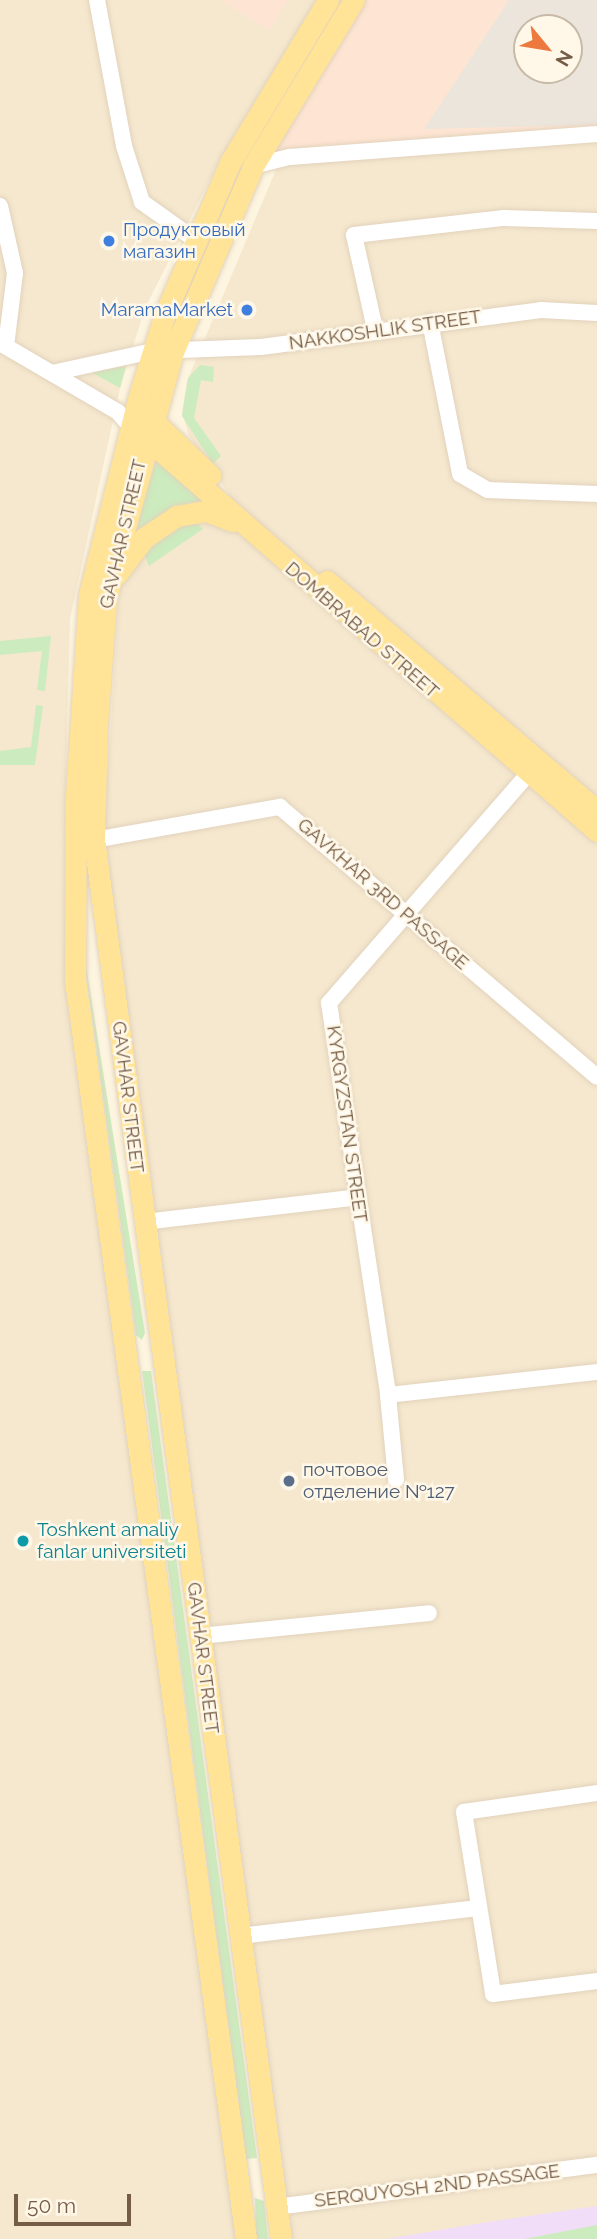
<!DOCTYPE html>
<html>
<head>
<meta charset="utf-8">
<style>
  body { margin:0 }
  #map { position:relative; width:597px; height:2239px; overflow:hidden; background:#fdf5e0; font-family:Raleway,sans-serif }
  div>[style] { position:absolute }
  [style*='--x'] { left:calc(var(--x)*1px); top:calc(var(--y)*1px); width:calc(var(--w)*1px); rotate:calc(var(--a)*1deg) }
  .residential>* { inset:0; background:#f5e8ce }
  .commercial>* { inset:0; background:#fee5d3 }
  .industrial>* { inset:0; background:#ece5dc }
  .education>* { inset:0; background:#f2ddf9 }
  .green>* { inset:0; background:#ccebbe }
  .roads { filter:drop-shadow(0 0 2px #e2d2bc) drop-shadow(0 0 2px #e2d2bc) }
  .minor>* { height:16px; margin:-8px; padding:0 8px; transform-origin:8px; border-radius:8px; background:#fff }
  .major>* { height:21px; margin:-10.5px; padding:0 10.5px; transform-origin:10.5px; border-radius:10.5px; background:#ffe396 }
  .dots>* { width:19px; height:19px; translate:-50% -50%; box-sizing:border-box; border:4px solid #fff8e8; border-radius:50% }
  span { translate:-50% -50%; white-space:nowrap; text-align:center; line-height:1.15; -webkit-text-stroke:5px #fff8e8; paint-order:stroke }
  .shop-label { font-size:19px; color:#366cbe }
  .left { translate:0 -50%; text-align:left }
  .right { translate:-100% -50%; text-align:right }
  .street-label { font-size:19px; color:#755c46 }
  .service-label { font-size:19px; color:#4e5e75 }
  .culture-label { font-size:19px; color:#0d838f }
  .north { position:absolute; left:513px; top:14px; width:70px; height:70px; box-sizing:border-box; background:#fff8e8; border:2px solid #c8baa7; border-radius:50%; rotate:120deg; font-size:19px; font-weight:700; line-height:28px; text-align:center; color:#755c46 }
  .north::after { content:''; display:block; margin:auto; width:24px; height:32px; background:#ee793f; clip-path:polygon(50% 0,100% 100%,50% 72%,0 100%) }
  .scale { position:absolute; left:14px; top:2194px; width:117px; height:32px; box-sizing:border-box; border:4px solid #755c46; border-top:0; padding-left:9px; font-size:21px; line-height:24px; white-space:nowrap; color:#755c46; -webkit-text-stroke:5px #fff8e8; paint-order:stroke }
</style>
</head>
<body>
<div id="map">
  <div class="residential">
    <div style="clip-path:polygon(0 0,328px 0,222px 156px,145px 308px,120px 388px,70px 619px,65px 810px,73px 928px,246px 2239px,0 2239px)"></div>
    <div style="clip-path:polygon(evenodd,370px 0,597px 0,597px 2239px,283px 2239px,98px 924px,119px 598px,140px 492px,157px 457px,249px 524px,189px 436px,182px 412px,187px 381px,289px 139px,370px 0,527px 28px,569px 28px,569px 70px,527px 70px,527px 28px)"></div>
  </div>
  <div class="commercial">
    <div style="clip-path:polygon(219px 0,288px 0,269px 30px)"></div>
    <div style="clip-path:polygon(evenodd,354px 0,597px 0,597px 134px,253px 166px,354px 0,527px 28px,569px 28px,569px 70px,527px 70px,527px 28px)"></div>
  </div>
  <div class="industrial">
    <div style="clip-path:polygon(evenodd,509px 0,597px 0,597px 125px,424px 129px,509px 0,527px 28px,569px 28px,569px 70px,527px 70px,527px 28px)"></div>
  </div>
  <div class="education">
    <div style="clip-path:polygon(597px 2206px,597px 2239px,386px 2239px,494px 2221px)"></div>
  </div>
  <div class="green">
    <div style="clip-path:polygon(200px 365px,214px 367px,213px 382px,201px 380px,194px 418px,221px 456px,213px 464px,182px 416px,188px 378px)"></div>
    <div style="clip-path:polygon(126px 366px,120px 388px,91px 372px)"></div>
    <div style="clip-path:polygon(157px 457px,203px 501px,186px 504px,134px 537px)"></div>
    <div style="clip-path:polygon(193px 519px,203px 529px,149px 566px,144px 553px,152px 543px)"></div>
    <div style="clip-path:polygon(51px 636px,45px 691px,37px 690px,42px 651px,0 655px,0 641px)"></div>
    <div style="clip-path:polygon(36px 705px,43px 706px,35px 765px,0 765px,0 751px,31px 747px)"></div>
    <div style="clip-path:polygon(79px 922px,145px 1333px,142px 1340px,136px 1335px)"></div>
    <div style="clip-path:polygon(142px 1371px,151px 1371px,257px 2158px,246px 2159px)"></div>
    <div style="clip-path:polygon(255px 2198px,264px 2201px,268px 2239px,256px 2239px)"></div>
    <div style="clip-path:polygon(597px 2225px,597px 2239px,524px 2239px)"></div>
  </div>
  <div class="roads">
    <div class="minor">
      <div style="--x:97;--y:0;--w:148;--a:79.5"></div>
      <div style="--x:124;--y:146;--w:59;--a:72.2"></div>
      <div style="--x:142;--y:202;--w:64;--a:35.4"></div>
      <div style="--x:253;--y:166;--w:38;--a:-14"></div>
      <div style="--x:290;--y:157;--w:308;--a:-4.3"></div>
      <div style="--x:0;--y:206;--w:69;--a:77.4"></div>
      <div style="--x:15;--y:273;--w:74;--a:97"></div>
      <div style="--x:430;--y:322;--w:155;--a:78.8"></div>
      <div style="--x:460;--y:474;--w:32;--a:30"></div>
      <div style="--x:488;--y:490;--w:109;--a:2.1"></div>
      <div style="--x:375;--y:329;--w:96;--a:-102.6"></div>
      <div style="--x:354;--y:235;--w:151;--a:-6.5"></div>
      <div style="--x:504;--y:218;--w:93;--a:1.8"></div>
      <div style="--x:0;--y:343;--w:137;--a:30.3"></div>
      <div style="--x:118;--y:412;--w:18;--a:49"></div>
      <div style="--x:52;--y:373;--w:103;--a:-12.3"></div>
      <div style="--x:153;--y:351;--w:108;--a:-2.1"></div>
      <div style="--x:261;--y:347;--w:282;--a:-7.5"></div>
      <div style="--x:541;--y:310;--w:56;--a:3.1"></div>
      <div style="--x:535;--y:766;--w:314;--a:131"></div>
      <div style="--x:329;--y:1003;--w:396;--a:81.4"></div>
      <div style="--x:388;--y:1395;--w:210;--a:-6.3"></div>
      <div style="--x:94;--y:840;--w:189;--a:-10.1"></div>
      <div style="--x:280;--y:807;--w:416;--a:40.4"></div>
      <div style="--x:144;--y:1222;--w:216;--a:-6.6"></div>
      <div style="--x:388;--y:1395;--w:85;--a:84.6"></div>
      <div style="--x:200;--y:1636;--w:230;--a:-5.7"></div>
      <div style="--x:597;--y:1793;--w:134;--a:171.9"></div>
      <div style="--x:464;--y:1812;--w:184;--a:80.9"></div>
      <div style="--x:493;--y:1994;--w:105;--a:-7.1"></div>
      <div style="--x:239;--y:1936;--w:241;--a:-6.7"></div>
      <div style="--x:277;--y:2207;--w:323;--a:-7.5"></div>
    </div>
    <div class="major">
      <div style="--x:143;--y:411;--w:93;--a:43.7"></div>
      <div style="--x:138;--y:431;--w:609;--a:41.07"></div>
      <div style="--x:117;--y:574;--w:45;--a:-53.1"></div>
      <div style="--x:144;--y:538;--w:40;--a:-34"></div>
      <div style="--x:177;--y:516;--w:29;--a:-10"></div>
      <div style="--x:206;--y:511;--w:28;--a:21"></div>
      <div style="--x:327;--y:581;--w:355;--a:40.4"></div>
      <div style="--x:246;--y:2239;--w:1271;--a:-97.73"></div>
      <div style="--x:75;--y:980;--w:183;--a:-89.7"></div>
      <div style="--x:76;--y:797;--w:202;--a:-86.3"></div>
      <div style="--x:89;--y:595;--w:205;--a:-75.9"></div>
      <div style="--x:139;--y:396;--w:86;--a:-72.4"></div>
      <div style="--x:165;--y:314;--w:167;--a:-66.7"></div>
      <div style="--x:231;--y:161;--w:188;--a:-58.9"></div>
      <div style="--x:281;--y:2239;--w:1411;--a:-97.61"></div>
      <div style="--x:94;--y:840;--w:115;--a:-88.5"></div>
      <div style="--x:97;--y:725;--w:127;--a:-85.9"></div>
      <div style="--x:106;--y:598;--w:255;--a:-74.8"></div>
      <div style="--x:173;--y:352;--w:202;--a:-66.7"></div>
      <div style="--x:253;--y:166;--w:194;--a:-58.7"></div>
    </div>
  </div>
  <div class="dots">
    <div style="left:109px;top:241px;background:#3f7fe0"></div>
    <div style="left:247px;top:310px;background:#3f7fe0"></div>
    <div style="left:289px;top:1481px;background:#5c6f8a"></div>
    <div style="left:23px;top:1541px;background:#0f9aa8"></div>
  </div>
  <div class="shop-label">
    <span class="left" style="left:123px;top:241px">Продуктовый<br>магазин</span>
    <span class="right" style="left:233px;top:310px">MaramaMarket</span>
  </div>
  <div class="street-label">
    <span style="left:385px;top:330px;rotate:-8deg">NAKKOSHLIK STREET</span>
    <span style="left:123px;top:534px;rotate:-77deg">GAVHAR STREET</span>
    <span style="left:362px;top:630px;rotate:41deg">DOMBRABAD STREET</span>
    <span style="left:383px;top:894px;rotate:41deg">GAVKHAR 3RD PASSAGE</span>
    <span style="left:128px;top:1097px;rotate:83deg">GAVHAR STREET</span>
    <span style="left:347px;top:1124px;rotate:82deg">KYRGYZSTAN STREET</span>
    <span style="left:203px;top:1658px;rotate:83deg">GAVHAR STREET</span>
    <span style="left:437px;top:2186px;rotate:-7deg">SERQUYOSH 2ND PASSAGE</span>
  </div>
  <div class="service-label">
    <span class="left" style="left:303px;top:1481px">почтовое<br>отделение №127</span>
  </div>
  <div class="culture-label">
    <span class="left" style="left:37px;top:1541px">Toshkent amaliy<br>fanlar universiteti</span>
  </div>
  <div class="north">N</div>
  <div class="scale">50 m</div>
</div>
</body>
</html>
